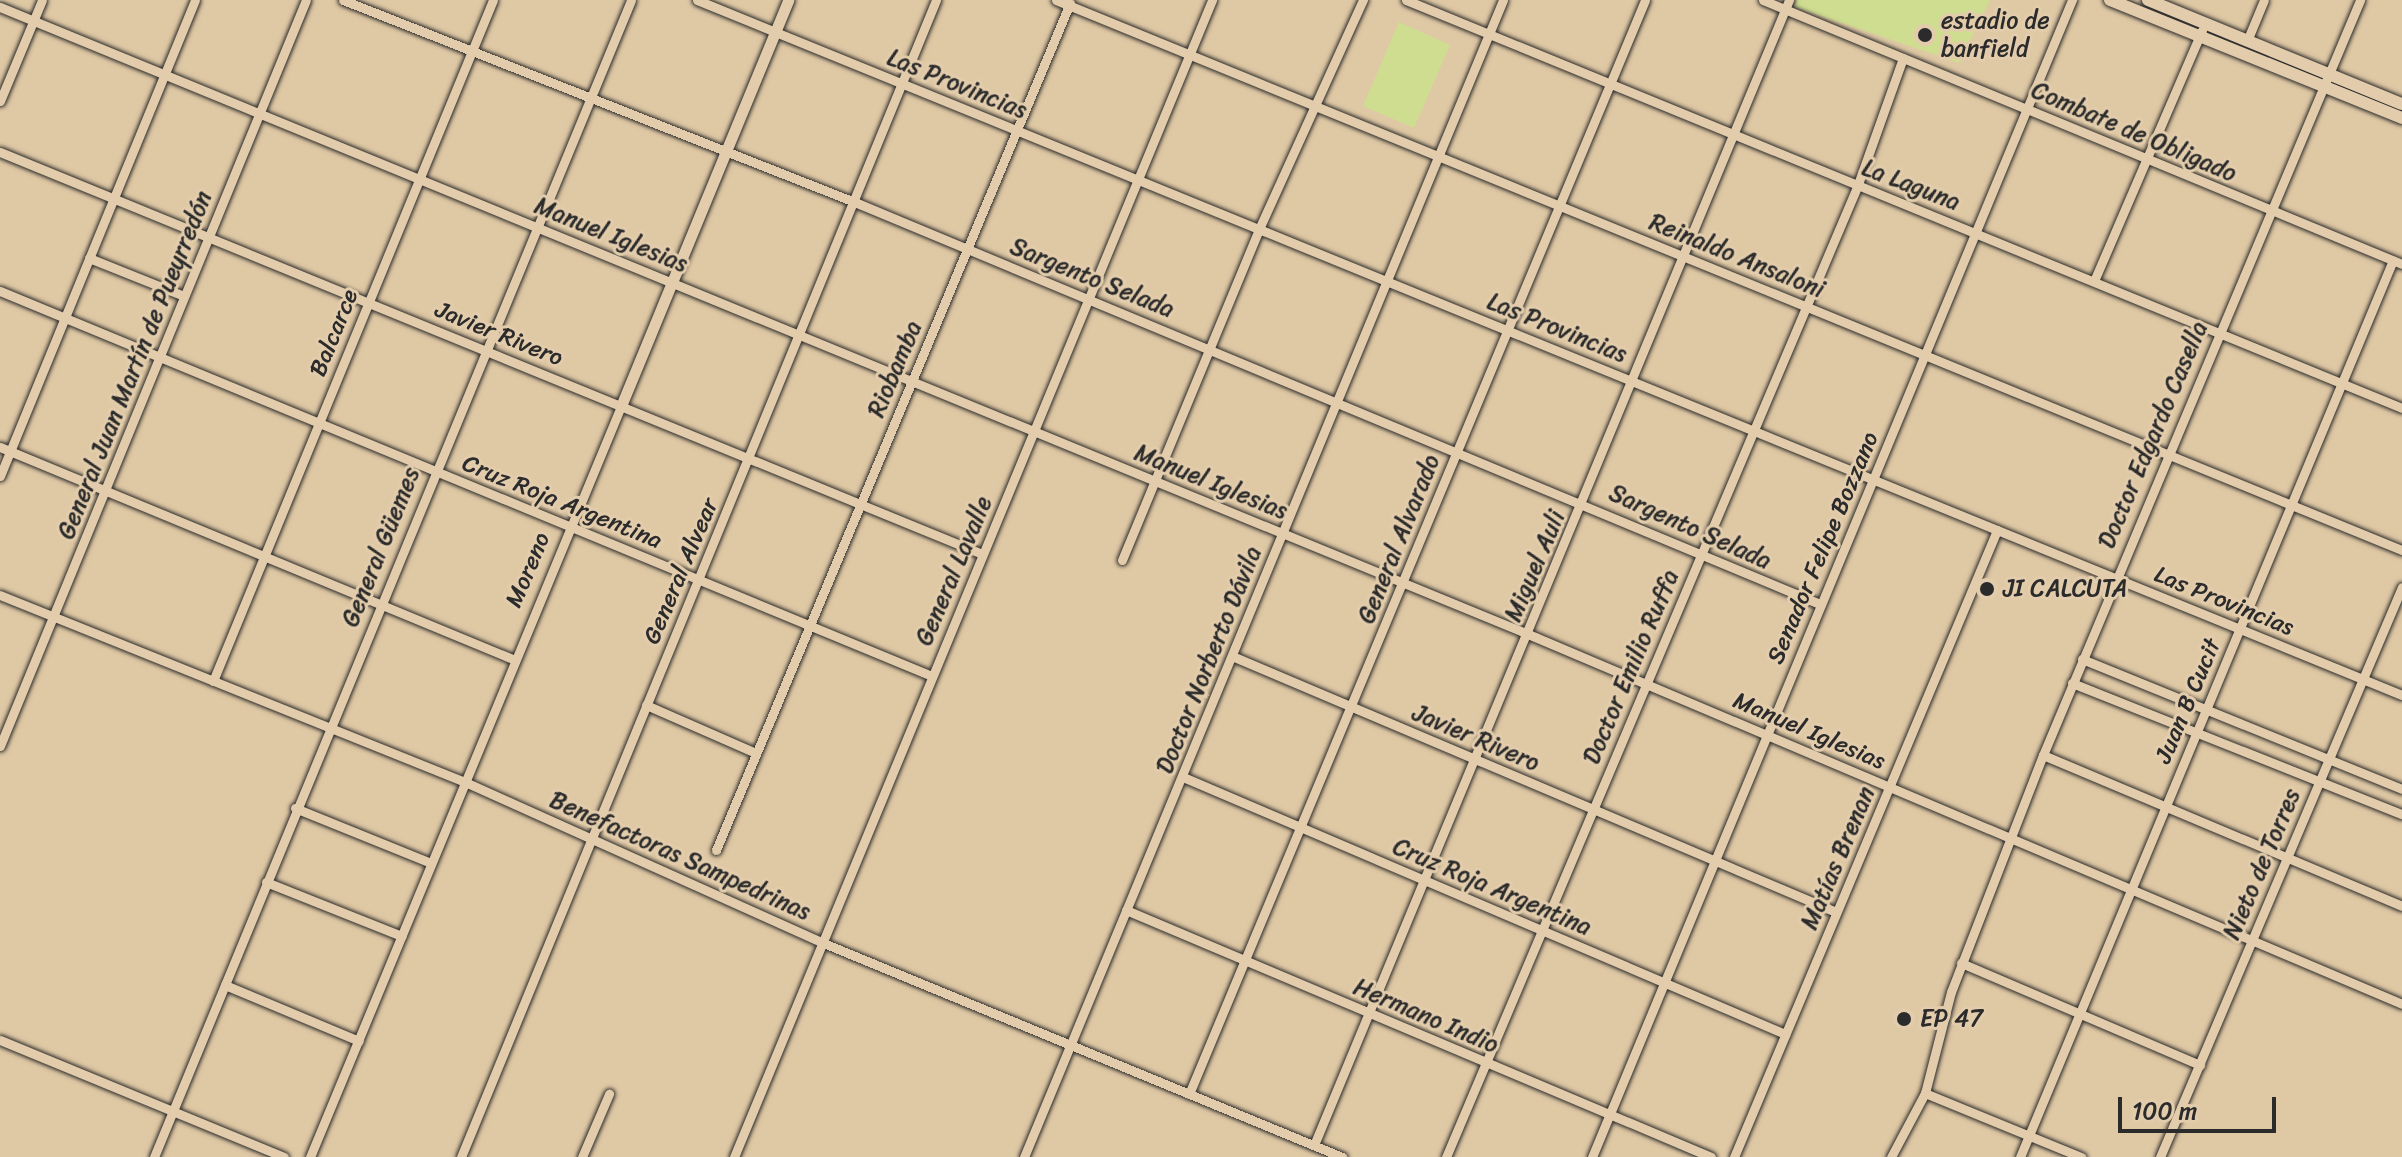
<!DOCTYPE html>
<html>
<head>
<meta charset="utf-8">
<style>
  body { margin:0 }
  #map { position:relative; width:2402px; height:1157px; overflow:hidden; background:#dfc8a4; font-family:Sriracha,sans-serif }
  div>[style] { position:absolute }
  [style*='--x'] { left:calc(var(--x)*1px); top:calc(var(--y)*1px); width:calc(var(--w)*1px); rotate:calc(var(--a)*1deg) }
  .green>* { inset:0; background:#cfdd90 }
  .roads { filter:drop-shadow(0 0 2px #2b2b2b) drop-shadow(0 0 2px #2b2b2b) }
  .minor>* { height:9px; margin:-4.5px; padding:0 4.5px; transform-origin:4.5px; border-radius:4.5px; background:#e2ccab }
  .tertiary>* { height:11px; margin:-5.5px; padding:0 5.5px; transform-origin:5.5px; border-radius:5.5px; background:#e2ccab }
  .secondary>* { height:12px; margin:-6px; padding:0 6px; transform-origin:6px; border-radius:6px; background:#e2ccab }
  .dots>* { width:22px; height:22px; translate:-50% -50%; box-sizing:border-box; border:4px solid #e2ccab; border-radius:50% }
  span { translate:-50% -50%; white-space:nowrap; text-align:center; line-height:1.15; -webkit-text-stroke:6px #e2ccab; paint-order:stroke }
  .poi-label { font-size:24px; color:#2b2b2b }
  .left { translate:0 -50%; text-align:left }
  .street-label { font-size:24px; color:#2b2b2b }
  .scale { position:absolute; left:2118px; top:1097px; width:158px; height:36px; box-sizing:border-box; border:4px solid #2b2b2b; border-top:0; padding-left:10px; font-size:24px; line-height:28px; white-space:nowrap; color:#2b2b2b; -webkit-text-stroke:6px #e2ccab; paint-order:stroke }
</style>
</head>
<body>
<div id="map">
  <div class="green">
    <div style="clip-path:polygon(1797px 0,1990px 0,1959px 63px,1795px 7px)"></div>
    <div style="clip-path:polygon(1399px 22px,1450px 45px,1414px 128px,1363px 106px)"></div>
  </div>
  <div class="roads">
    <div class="minor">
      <div style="--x:343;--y:0;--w:553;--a:21.55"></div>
      <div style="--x:857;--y:203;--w:1043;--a:22.61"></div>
      <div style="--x:697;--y:0;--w:1841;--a:22.18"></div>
      <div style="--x:1056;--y:0;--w:1454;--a:22.23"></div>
      <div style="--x:1406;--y:0;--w:1076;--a:22.28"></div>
      <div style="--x:1763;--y:0;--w:691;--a:22.45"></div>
      <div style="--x:0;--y:7;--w:1652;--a:22.31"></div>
      <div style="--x:1528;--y:634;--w:949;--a:22.94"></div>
      <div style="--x:2247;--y:41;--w:44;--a:-67.5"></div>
      <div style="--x:0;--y:101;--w:109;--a:-67.4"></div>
      <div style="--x:0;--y:152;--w:1061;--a:22.26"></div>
      <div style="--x:89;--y:258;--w:102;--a:21.8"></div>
      <div style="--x:2094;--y:281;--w:273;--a:-66.7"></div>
      <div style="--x:0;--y:291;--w:1008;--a:22.45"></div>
      <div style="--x:0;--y:447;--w:557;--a:22.47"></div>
      <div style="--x:0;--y:476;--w:514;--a:-67.72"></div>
      <div style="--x:1122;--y:560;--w:358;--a:-67.5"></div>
      <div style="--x:1259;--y:229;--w:252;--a:-65.6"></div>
      <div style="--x:0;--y:595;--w:501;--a:21.91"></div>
      <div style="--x:465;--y:782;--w:390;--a:24.2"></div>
      <div style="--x:821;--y:942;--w:564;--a:22.42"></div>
      <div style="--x:1232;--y:656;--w:656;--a:22.97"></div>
      <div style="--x:2082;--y:659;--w:345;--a:22.1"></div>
      <div style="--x:213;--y:681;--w:736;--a:-67.65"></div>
      <div style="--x:2072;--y:683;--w:355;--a:21.7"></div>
      <div style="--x:646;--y:705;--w:120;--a:23.6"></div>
      <div style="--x:0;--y:746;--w:806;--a:-67.7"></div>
      <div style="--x:2043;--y:755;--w:389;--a:22.8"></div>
      <div style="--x:1183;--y:777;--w:655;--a:23.12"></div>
      <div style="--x:295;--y:808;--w:147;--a:22"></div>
      <div style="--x:716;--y:850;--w:918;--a:-67.32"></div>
      <div style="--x:266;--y:882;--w:146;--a:21.7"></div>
      <div style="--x:1126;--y:910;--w:635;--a:22.89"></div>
      <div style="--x:1961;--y:963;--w:260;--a:23.1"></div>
      <div style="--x:225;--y:985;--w:145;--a:22.7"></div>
      <div style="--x:0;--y:1040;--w:307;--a:22.4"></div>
      <div style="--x:1925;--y:1093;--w:169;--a:22.3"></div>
      <div style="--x:1189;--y:1094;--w:1185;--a:-67.37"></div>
      <div style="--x:1314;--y:1145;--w:1240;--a:-67.47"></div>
      <div style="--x:154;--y:1157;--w:1251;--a:-67.59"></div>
      <div style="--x:310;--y:1157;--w:813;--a:-67.5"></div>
      <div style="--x:461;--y:1157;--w:1251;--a:-67.68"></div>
      <div style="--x:582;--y:1157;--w:69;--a:-66.8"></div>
      <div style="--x:734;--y:1157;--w:1252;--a:-67.55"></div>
      <div style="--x:1024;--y:1157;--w:1252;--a:-67.51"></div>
      <div style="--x:1446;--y:1157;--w:1053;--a:-67.04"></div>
      <div style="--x:1857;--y:187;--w:137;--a:-70.4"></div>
      <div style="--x:1592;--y:1157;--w:1253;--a:-67.47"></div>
      <div style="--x:1734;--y:1157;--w:680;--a:-67.24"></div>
      <div style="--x:1891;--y:1157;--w:72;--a:-62"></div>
      <div style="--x:1925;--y:1093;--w:104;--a:-75.6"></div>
      <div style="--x:1951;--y:992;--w:254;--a:-68.8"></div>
      <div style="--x:2043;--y:755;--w:819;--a:-67.22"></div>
      <div style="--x:2020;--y:1157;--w:971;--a:-67.42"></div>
      <div style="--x:2160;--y:1157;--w:619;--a:-67"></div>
    </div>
    <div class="tertiary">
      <div style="--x:621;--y:406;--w:439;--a:-67.6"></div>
    </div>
    <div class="secondary">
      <div style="--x:2110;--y:0;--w:315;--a:22"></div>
      <div style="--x:2148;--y:0;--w:274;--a:22.3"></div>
    </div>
  </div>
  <div class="dots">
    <div style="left:1925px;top:35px;background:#2b2b2b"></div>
    <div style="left:1987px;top:589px;background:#2b2b2b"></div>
    <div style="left:1904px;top:1019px;background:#2b2b2b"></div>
  </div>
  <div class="poi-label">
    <span class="left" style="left:1941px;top:35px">estadio de<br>banfield</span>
    <span class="left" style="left:2003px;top:589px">JI CALCUTA</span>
    <span class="left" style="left:1920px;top:1019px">EP 47</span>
  </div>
  <div class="street-label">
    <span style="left:957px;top:84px;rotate:22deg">Las Provincias</span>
    <span style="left:2134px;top:132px;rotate:23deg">Combate de Obligado</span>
    <span style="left:1911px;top:185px;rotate:21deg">La Laguna</span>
    <span style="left:611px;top:235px;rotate:22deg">Manuel Iglesias</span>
    <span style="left:1737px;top:256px;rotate:22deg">Reinaldo Ansaloni</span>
    <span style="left:1092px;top:278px;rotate:22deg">Sargento Selada</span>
    <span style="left:1557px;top:328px;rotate:22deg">Las Provincias</span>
    <span style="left:334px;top:333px;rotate:-68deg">Balcarce</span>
    <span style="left:499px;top:334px;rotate:22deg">Javier Rivero</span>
    <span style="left:135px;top:365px;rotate:-68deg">General Juan Martín de Pueyrredón</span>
    <span style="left:895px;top:369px;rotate:-67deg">Riobamba</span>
    <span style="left:2153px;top:435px;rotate:-67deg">Doctor Edgardo Casella</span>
    <span style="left:1211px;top:482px;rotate:22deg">Manuel Iglesias</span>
    <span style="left:562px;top:502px;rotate:22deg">Cruz Roja Argentina</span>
    <span style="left:1690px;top:527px;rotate:24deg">Sargento Selada</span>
    <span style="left:1399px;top:539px;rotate:-68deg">General Alvarado</span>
    <span style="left:381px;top:547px;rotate:-68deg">General Güemes</span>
    <span style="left:1823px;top:548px;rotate:-67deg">Senador Felipe Bozzano</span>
    <span style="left:1535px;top:566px;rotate:-67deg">Miguel Auli</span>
    <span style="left:528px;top:570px;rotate:-67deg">Moreno</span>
    <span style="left:681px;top:571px;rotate:-67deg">General Alvear</span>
    <span style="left:954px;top:571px;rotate:-67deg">General Lavalle</span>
    <span style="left:2224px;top:601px;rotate:22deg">Las Provincias</span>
    <span style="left:1209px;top:660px;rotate:-68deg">Doctor Norberto Dávila</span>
    <span style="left:1631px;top:667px;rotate:-67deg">Doctor Emilio Ruffa</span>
    <span style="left:2188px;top:701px;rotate:-67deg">Juan B Cucit</span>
    <span style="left:1809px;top:731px;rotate:23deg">Manuel Iglesias</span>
    <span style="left:1476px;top:738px;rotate:23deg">Javier Rivero</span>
    <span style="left:680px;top:856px;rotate:24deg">Benefactoras Sampedrinas</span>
    <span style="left:1838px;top:858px;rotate:-67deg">Matías Brenan</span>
    <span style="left:2262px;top:864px;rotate:-67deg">Nieto de Torres</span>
    <span style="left:1492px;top:887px;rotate:23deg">Cruz Roja Argentina</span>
    <span style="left:1426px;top:1016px;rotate:23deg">Hermano Indio</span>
  </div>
  <div class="scale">100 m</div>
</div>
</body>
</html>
